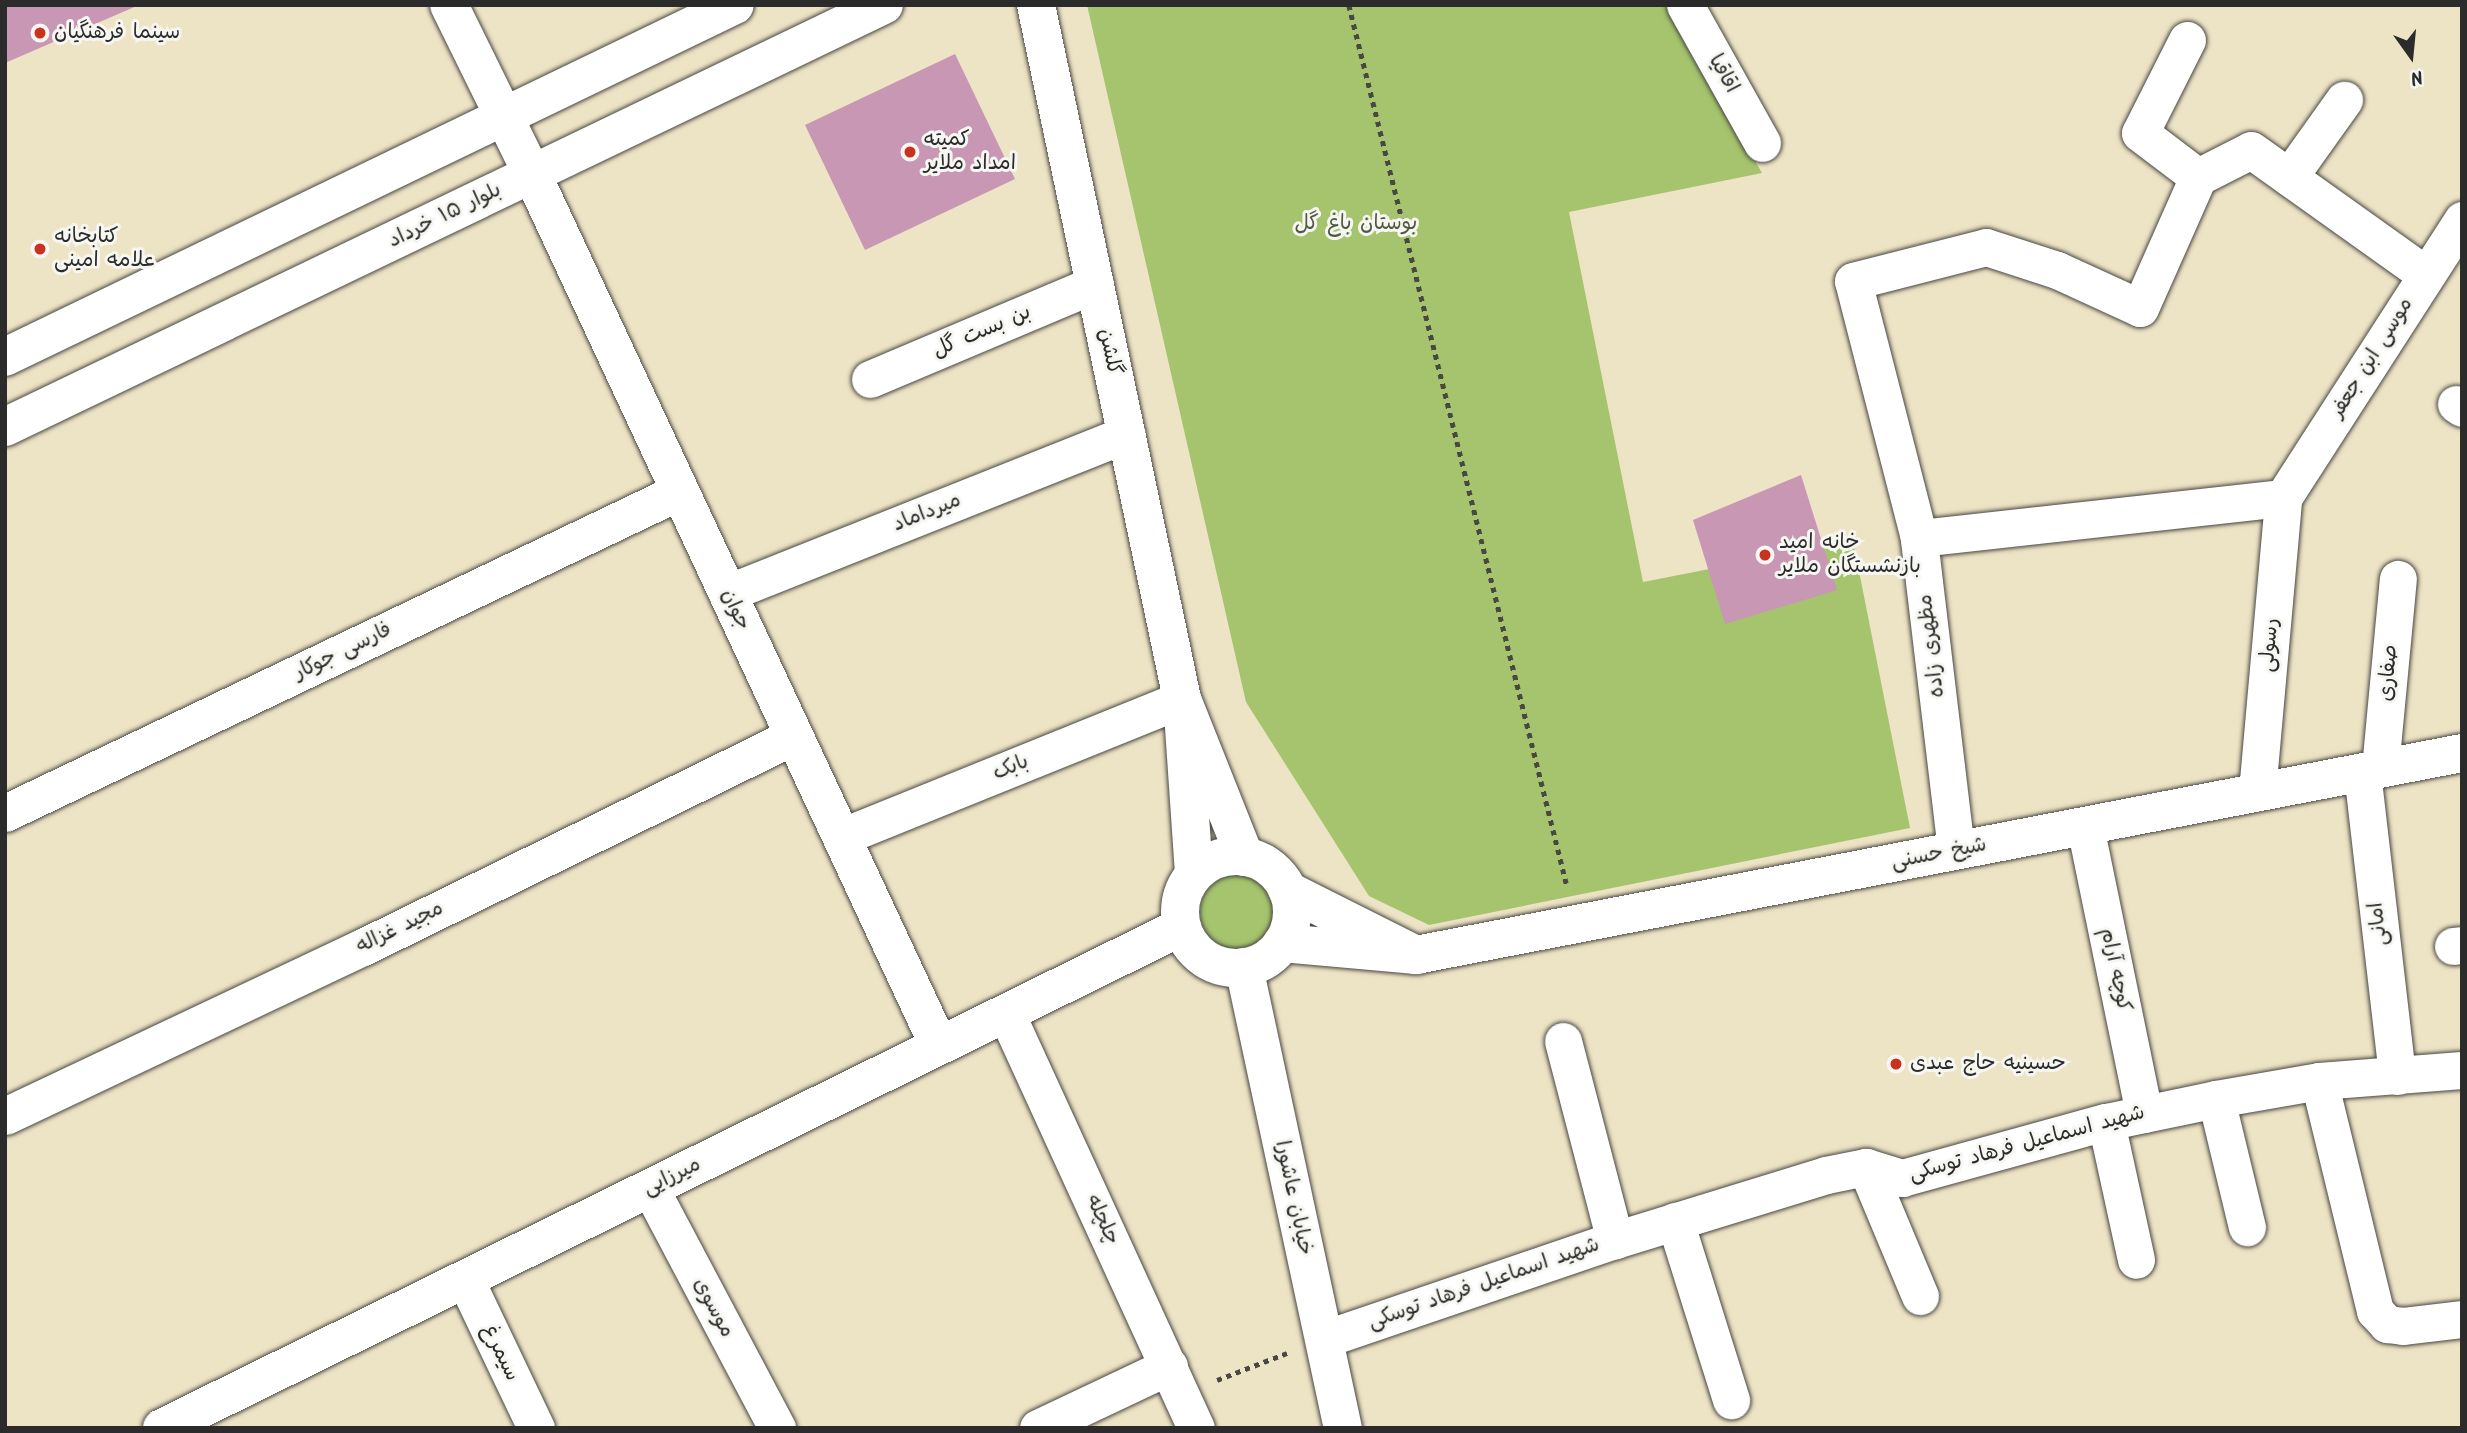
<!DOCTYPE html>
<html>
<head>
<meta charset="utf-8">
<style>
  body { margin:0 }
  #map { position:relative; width:2467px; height:1433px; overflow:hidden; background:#ede3c5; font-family:Kalam,"Playpen Sans Arabic",sans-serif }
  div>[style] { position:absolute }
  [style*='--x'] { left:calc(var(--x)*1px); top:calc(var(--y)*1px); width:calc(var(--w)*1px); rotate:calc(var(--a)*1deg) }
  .green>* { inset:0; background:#a5c46d }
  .round { border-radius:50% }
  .building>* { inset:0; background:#c797b4 }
  .path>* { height:4.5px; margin-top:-2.25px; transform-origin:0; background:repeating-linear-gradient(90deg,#484742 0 5px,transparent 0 10px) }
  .roads { filter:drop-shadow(0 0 2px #484742) drop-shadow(0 0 2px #484742) }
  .street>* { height:37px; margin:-18.5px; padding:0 18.5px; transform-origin:18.5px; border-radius:18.5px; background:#fff }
  .secondary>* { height:38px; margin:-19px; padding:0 19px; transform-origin:19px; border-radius:19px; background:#fff }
  .secondary>.ring { margin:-19px; padding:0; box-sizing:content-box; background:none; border:38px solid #fff; border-radius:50% }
  .dots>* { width:19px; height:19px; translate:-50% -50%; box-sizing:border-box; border:4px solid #f6f6f2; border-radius:50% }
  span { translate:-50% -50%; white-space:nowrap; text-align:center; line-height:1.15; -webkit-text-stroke:6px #f6f6f2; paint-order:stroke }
  .poi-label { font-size:21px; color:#2b2b2b }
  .left { translate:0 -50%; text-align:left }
  .street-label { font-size:21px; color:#2b2b2b }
  .park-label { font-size:21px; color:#50593f }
  .frame { position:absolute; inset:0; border:7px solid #2b2b2b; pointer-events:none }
  .north { position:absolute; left:2376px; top:21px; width:70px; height:70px; -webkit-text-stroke:5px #f6f6f2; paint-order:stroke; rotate:165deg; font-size:19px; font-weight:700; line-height:28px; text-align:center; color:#2b2b2b }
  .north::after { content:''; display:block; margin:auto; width:24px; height:32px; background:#2b2b2b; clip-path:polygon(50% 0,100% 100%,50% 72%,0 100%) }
</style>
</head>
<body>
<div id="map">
  <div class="green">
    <div style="clip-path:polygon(1087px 5px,1666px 5px,1762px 173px,1569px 212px,1643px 582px,1853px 541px,1910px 828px,1429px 925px,1369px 896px,1246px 702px)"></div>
    <div class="round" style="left:1200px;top:875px;width:74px;height:74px"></div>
  </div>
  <div class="building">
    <div style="clip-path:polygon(5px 5px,139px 5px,5px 63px)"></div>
    <div style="clip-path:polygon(955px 54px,1015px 179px,865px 250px,805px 125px)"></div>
    <div style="clip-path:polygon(1801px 475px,1837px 590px,1725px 624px,1693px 520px)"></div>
  </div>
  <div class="path">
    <div style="--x:1349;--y:5;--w:908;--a:76.1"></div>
    <div style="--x:1217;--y:1380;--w:75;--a:-21.1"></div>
  </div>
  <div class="roads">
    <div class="street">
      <div style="--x:1685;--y:5;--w:158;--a:60.8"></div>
      <div style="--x:2187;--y:40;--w:104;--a:116.8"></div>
      <div style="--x:2140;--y:133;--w:73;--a:37.2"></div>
      <div style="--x:2289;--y:177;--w:95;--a:-54.5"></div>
      <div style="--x:870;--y:379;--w:244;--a:-22.9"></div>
      <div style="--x:2456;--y:404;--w:7;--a:34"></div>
      <div style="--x:1919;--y:538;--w:366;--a:-6.3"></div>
      <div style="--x:727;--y:593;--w:430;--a:-21.7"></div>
      <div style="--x:2380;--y:768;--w:190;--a:-84.6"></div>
      <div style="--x:2362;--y:772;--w:306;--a:83.4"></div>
      <div style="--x:2257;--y:792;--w:295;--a:-84.9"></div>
      <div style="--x:2283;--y:498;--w:331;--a:-57.2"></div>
      <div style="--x:5;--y:813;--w:748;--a:-25.5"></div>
      <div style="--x:2085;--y:826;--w:294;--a:78.4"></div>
      <div style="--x:841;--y:837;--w:368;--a:-22"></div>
      <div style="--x:1956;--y:850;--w:314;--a:-96.8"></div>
      <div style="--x:1919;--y:538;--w:265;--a:-104.4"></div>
      <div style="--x:1853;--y:281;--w:137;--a:-14.3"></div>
      <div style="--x:1986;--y:247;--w:75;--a:17.9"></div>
      <div style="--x:2057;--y:270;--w:91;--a:24.6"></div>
      <div style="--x:2140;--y:308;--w:143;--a:-66.1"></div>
      <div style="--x:2198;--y:177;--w:59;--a:-27"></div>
      <div style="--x:2251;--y:150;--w:214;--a:35.5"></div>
      <div style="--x:2453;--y:946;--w:9;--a:-6"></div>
      <div style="--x:1006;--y:1013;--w:456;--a:65.4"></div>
      <div style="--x:1563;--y:1041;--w:206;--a:75.4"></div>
      <div style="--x:2319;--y:1081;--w:237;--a:76.3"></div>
      <div style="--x:2375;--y:1311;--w:18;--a:47"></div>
      <div style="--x:2387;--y:1324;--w:16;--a:7"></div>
      <div style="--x:2403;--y:1326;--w:59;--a:-6.8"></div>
      <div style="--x:2216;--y:1099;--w:132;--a:76.4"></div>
      <div style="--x:5;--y:1116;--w:396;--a:-25.3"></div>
      <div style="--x:363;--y:947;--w:480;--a:-26.1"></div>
      <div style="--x:2106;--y:1122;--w:141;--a:77.7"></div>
      <div style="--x:1866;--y:1167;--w:140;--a:67.3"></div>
      <div style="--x:650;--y:1188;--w:272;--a:62.1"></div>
      <div style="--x:1675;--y:1221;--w:188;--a:72.6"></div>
      <div style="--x:465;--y:1279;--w:165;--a:64.5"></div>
      <div style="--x:1324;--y:1339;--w:307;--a:-18.8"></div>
      <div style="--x:1615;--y:1240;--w:221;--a:-17.1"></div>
      <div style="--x:1826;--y:1175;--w:41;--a:-11.3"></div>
      <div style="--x:1866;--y:1167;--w:38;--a:17"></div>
      <div style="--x:1902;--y:1178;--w:212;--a:-15.4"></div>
      <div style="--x:2106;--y:1122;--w:112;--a:-11.8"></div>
      <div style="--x:2216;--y:1099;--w:105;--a:-9.9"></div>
      <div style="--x:2319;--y:1081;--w:143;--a:-4.4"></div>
      <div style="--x:1038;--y:1428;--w:145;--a:-25.3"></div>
    </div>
    <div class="secondary">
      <div style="--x:449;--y:5;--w:188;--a:63.8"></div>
      <div style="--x:532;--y:174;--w:962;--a:64.98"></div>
      <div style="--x:1036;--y:5;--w:709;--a:78.12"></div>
      <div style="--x:5;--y:357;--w:810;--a:-25.74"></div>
      <div style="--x:5;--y:427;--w:975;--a:-25.65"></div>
      <div class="ring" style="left:1180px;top:856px;width:74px;height:74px"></div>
      <div style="--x:1194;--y:874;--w:175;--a:-93.9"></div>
      <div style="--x:1182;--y:699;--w:170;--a:68.3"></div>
      <div style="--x:1282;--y:943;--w:135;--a:5.1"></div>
      <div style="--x:1416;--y:955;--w:144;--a:-153.3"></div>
      <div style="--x:1416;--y:955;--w:1065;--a:-10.93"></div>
      <div style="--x:1244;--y:967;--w:472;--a:77.9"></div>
      <div style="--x:162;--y:1428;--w:1136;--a:-26.18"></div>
    </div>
  </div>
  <div class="dots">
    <div style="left:40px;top:33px;background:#c8321e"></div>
    <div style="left:910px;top:152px;background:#c8321e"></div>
    <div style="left:40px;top:249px;background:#c8321e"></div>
    <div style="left:1765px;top:555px;background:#c8321e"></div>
    <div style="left:1896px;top:1064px;background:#c8321e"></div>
  </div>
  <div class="poi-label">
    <span class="left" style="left:54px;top:33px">سینما فرهنگیان</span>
    <span class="left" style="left:924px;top:152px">کمیته<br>امداد ملایر</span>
    <span class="left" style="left:54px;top:249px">کتابخانه<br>علامه امینی</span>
    <span class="left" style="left:1779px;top:555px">خانه امید<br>بازنشستگان ملایر</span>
    <span class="left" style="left:1910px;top:1064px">حسینیه حاج عبدی</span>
  </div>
  <div class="street-label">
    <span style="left:1723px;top:74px;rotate:61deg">اقاقیا</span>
    <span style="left:445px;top:216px;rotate:-26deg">بلوار ۱۵ خرداد</span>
    <span style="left:982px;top:332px;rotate:-23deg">بن بست گل</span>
    <span style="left:1109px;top:352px;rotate:78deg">گلشن</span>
    <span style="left:2372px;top:358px;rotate:-58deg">موسی ابن جعفر</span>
    <span style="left:927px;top:513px;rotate:-22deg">میرداماد</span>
    <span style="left:735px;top:610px;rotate:65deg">جوان</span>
    <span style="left:2270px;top:645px;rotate:-85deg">رسولی</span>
    <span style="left:1932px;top:646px;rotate:-97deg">مظهری زاده</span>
    <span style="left:343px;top:652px;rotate:-26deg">فارسی جوکار</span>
    <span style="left:2389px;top:673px;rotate:-85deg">صفاری</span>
    <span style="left:1011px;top:768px;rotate:-22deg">بابک</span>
    <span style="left:1939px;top:854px;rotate:-11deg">شیخ حسنی</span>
    <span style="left:2379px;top:924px;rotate:-97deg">امانی</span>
    <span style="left:400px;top:928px;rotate:-26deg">مجید غزاله</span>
    <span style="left:2115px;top:970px;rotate:78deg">کوچه آرام</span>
    <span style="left:2027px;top:1144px;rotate:-15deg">شهید اسماعیل فرهاد توسکی</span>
    <span style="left:672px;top:1177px;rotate:-26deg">میرزایی</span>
    <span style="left:1293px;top:1198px;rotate:78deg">خیابان عاشورا</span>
    <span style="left:1102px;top:1220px;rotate:65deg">چلچله</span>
    <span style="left:1484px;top:1284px;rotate:-19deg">شهید اسماعیل فرهاد توسکی</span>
    <span style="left:713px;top:1308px;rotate:62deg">موسوی</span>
    <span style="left:500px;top:1353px;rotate:64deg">سیمرغ</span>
  </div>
  <div class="park-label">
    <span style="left:1356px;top:224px">بوستان باغ گل</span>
  </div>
  <div class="frame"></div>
  <div class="north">N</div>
</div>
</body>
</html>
